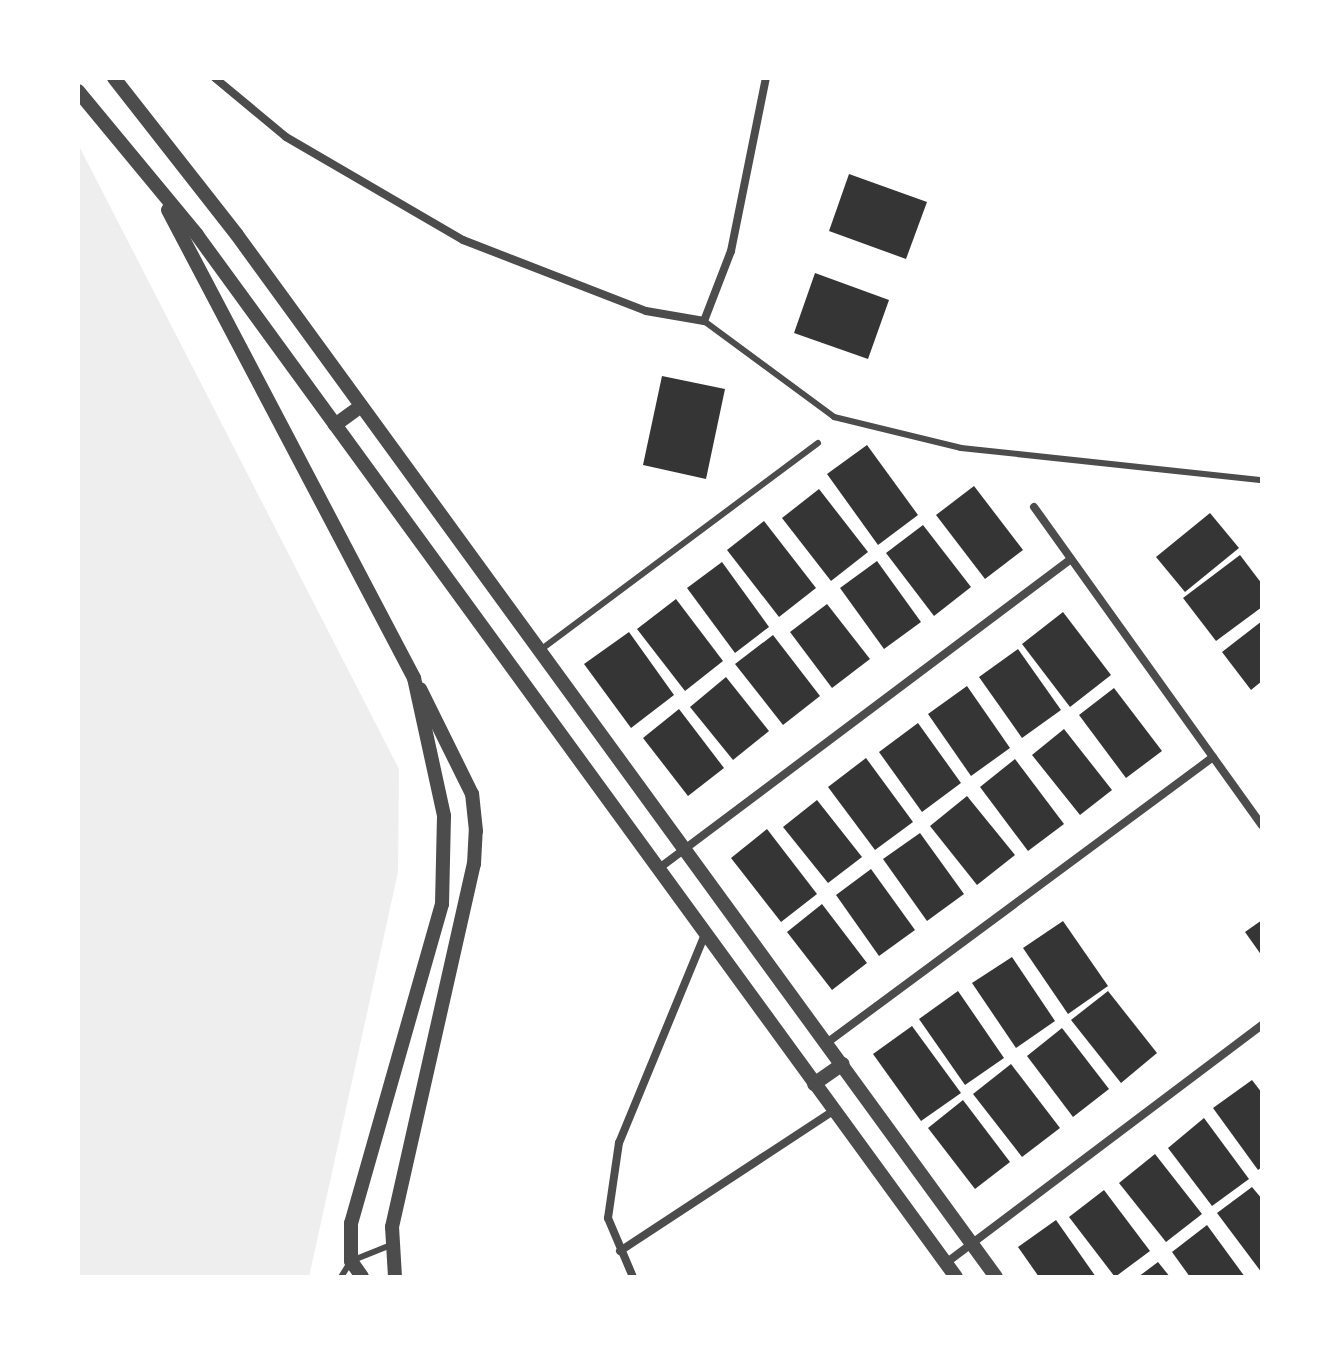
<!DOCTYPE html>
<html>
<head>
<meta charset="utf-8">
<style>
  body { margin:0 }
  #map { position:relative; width:1340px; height:1355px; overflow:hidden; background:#fff; font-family:Rubik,sans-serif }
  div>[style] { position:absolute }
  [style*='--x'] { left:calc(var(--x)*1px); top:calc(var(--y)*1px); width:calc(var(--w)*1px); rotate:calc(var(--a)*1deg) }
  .green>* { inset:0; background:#eee }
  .building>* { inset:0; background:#353535 }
  .service>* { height:6px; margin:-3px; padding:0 3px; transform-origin:3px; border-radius:3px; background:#4c4c4c }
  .minor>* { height:8px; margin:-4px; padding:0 4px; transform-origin:4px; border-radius:4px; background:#4c4c4c }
  .tertiary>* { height:14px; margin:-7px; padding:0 7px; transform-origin:7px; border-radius:7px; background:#4c4c4c }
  span { translate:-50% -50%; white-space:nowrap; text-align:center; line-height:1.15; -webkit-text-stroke:8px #fff; paint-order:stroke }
  .frame { position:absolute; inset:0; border:80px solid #fff; pointer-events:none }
</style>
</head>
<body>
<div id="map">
  <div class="green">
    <div style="clip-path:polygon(78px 144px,399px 769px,398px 872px,309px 1277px,78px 1277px)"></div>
  </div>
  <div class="building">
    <div style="clip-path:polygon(849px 174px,927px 202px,906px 259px,829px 231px)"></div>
    <div style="clip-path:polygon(815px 273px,889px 300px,868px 359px,794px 333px)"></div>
    <div style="clip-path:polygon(662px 376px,725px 389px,706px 479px,643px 465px)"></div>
    <div style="clip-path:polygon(867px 445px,918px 515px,878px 545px,827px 474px)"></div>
    <div style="clip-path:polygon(974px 486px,1023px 550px,985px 579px,936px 515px)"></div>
    <div style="clip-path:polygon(819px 489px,868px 552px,831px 581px,782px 518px)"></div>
    <div style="clip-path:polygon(1210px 513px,1239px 548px,1185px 592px,1156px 557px)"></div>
    <div style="clip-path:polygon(764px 521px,816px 588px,779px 617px,727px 550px)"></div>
    <div style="clip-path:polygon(923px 525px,971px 587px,934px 616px,886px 553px)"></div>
    <div style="clip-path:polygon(1240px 555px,1262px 584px,1262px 607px,1216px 641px,1183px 598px)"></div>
    <div style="clip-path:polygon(877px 561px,921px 622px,884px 649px,840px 588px)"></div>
    <div style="clip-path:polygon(722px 562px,769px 627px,735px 653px,687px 588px)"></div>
    <div style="clip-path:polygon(676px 599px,723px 661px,685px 691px,637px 629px)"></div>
    <div style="clip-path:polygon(827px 604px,870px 659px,832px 688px,790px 632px)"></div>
    <div style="clip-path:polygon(1063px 612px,1111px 675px,1070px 707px,1022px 644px)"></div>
    <div style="clip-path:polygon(1262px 621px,1262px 681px,1251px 690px,1222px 652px)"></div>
    <div style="clip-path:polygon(629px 632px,674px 695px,631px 728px,584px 664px)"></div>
    <div style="clip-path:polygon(773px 635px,820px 696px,783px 725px,735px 664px)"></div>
    <div style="clip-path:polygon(1018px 649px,1061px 710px,1022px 738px,979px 677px)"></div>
    <div style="clip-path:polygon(726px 677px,769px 731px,733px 760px,690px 707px)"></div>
    <div style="clip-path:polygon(967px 686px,1010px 748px,971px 776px,928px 714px)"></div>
    <div style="clip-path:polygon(1114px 688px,1162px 751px,1126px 778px,1079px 715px)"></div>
    <div style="clip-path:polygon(679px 709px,724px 768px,688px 796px,643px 738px)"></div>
    <div style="clip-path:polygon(918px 723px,961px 783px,922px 812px,879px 752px)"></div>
    <div style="clip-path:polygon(1064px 729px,1112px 790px,1080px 815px,1032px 755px)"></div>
    <div style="clip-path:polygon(866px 758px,913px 822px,875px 850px,828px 787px)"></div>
    <div style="clip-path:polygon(1015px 759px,1064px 824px,1028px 851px,980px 787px)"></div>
    <div style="clip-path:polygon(967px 796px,1015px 855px,977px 885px,930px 826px)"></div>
    <div style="clip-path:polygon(817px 800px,862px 857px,828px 883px,783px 827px)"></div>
    <div style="clip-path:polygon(767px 829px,817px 894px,781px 922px,731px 858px)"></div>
    <div style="clip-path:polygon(920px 833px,964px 894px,927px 921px,883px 859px)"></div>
    <div style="clip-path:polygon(871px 869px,915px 930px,879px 956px,836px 895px)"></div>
    <div style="clip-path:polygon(822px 904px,867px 963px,832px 990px,787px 932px)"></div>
    <div style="clip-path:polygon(1262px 920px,1262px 956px,1245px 932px)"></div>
    <div style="clip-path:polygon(1063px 921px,1108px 986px,1068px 1014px,1023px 948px)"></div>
    <div style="clip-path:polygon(1012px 957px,1055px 1021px,1016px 1048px,972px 983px)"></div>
    <div style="clip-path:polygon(958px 991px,1004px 1058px,965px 1085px,919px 1019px)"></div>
    <div style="clip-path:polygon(1108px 991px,1157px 1053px,1121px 1083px,1071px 1020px)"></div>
    <div style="clip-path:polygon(912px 1026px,961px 1093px,921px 1121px,873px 1054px)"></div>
    <div style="clip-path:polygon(1062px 1028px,1109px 1089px,1073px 1117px,1027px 1056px)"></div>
    <div style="clip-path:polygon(1011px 1064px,1060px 1128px,1022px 1157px,973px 1094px)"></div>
    <div style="clip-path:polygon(1252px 1080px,1262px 1093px,1262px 1167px,1258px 1170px,1213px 1108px)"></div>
    <div style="clip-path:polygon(963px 1100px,1010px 1162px,975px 1189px,928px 1128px)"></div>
    <div style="clip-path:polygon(1204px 1118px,1249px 1179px,1212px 1206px,1168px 1148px)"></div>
    <div style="clip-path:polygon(1155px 1154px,1202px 1214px,1166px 1242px,1119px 1183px)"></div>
    <div style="clip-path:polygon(1252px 1187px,1262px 1199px,1262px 1273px,1217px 1213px)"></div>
    <div style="clip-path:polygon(1104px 1190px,1150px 1251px,1115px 1277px,1069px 1217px)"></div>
    <div style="clip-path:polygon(1056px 1220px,1096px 1277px,1039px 1277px,1018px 1247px)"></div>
    <div style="clip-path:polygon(1207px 1225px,1245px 1277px,1190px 1277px,1172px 1252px)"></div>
    <div style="clip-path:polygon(1158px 1262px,1170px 1277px,1138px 1277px)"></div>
  </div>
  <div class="service">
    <div style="--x:704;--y:321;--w:162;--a:36.4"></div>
    <div style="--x:834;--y:417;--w:131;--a:13.7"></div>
    <div style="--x:961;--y:448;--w:303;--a:6.1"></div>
    <div style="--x:539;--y:651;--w:348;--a:-36.7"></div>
    <div style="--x:341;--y:1277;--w:19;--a:-58"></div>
    <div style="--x:351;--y:1261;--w:43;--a:-21.8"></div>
  </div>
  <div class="minor">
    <div style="--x:215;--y:78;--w:92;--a:39.7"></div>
    <div style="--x:286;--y:137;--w:205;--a:30.2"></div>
    <div style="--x:463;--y:240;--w:196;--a:21.2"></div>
    <div style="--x:646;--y:311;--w:59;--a:9.8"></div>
    <div style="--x:704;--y:321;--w:75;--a:-68.9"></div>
    <div style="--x:731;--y:251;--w:177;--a:-78.6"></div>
    <div style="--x:1034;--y:507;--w:391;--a:54.4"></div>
    <div style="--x:658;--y:869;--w:516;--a:-36.89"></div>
    <div style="--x:828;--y:1042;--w:479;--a:-36.5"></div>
    <div style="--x:620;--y:1251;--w:255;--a:-33.3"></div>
    <div style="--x:946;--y:1263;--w:396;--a:-37"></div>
    <div style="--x:633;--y:1277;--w:64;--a:-113"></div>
    <div style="--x:608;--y:1218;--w:76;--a:-81.7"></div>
    <div style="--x:619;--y:1143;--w:226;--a:-67.6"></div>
  </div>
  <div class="tertiary">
    <div style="--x:114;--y:78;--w:199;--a:51.9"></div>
    <div style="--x:237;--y:235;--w:1289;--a:53.93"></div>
    <div style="--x:78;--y:91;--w:187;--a:50.4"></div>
    <div style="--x:197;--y:235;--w:1289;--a:53.93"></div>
    <div style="--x:168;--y:210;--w:529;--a:62.27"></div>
    <div style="--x:414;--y:678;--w:141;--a:77.7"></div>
    <div style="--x:444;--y:816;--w:88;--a:91.3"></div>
    <div style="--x:442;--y:904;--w:332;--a:105.9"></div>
    <div style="--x:351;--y:1223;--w:38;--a:90"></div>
    <div style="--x:351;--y:1261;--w:19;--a:55"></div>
    <div style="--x:335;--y:425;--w:32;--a:-36"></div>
    <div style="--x:814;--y:1084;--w:35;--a:-35"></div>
    <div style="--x:395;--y:1277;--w:50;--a:-93.4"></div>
    <div style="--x:392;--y:1227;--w:372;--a:-77.3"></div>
    <div style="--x:474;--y:864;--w:33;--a:-87"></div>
    <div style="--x:476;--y:831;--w:37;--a:-96"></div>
    <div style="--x:472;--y:794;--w:117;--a:-116.3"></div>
  </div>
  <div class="frame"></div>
</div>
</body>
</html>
